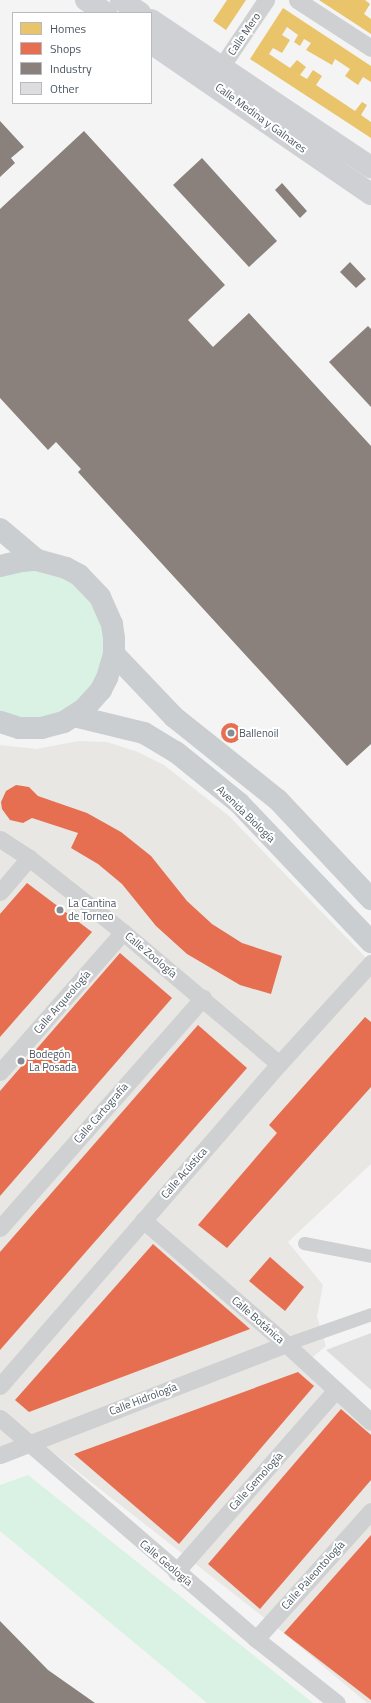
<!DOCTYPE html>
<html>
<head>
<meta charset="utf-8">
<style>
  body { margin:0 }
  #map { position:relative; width:371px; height:1703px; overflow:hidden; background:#f4f4f4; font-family:"Titillium Web",sans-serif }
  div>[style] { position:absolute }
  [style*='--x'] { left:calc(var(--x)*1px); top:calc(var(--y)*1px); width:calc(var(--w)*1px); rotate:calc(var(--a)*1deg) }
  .commercial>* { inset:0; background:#e8e7e3 }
  .green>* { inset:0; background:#d9f2e3 }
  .homes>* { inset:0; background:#e9c46a }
  .shops>* { inset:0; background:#e76f51 }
  .round { border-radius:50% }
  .industry>* { inset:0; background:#8a817c }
  .building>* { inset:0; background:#ddddde }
  .pedestrian>* { height:13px; margin:-6.5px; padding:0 6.5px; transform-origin:6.5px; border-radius:6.5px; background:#ced0d2 }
  .minor>* { height:17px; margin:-8.5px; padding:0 8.5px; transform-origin:8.5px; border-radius:8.5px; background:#ced0d2 }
  .secondary>* { height:22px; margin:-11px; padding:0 11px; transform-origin:11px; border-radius:11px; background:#ced0d4 }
  .primary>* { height:22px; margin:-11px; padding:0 11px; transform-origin:11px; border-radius:11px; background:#caced1 }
  .dots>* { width:11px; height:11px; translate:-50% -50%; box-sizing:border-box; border:2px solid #fff; border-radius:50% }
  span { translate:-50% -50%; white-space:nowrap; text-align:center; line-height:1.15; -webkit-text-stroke:4px #fff; paint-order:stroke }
  .street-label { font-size:11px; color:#4a5661 }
  .poi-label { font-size:11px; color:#4a5661 }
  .left { translate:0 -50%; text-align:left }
  .legend { position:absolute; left:12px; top:12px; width:140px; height:92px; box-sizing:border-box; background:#fff; border:1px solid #b7bbc0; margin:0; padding:5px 7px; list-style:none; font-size:12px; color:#4a5661 }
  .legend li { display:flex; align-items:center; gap:8px; height:20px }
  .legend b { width:20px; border:1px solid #b7bbc0 }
</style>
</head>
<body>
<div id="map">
  <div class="commercial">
    <div style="clip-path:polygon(79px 741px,107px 742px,138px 752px,164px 765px,229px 816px,371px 963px,371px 1164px,288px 1242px,323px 1285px,317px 1317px,326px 1346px,309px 1360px,371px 1417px,371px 1703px,367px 1703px,280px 1630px,31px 1435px,0 1447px,0 745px,36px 749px)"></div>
  </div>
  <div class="green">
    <div style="clip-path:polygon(0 566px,79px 575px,114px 654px,74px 716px,0 722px)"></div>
    <div style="clip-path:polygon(28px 1475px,166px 1585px,313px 1703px,207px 1703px,0 1531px,0 1485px)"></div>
  </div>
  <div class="homes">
    <div style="clip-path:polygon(227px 0,246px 0,226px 30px,213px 21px)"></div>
    <div style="clip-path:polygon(319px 0,365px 0,370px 4px,364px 14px,371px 19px,371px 34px)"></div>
    <div style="clip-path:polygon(283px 8px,371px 66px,371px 82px,363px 77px,358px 85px,345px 76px,350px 69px,335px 59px,332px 65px,306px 50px,311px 43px,304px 39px,300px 46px,294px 42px,298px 35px,287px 27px,282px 35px,290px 40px,282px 53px,273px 48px,269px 54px,290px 68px,297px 60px,306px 67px,300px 75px,307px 79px,313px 70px,322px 76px,316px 85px,355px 111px,362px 102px,367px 105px,361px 115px,371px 122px,371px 138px,250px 59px)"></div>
  </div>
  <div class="shops">
    <div class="round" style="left:221px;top:723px;width:20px;height:20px"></div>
    <div style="clip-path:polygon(16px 785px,29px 787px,38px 796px,87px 813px,121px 832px,151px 856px,187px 901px,212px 924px,242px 943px,282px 956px,271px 994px,240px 985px,187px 954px,156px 926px,122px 884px,98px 864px,71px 848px,78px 833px,32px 818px,23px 823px,10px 820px,2px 809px,1px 802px,6px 791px)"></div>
    <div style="clip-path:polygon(27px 883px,92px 932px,0 1037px,0 914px)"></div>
    <div style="clip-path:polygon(120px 953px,172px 998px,0 1196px,0 1091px)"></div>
    <div style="clip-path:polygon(365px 1017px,371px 1022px,371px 1087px,227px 1248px,198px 1225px,277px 1133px,269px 1125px)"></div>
    <div style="clip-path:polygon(198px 1025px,247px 1068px,0 1350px,0 1252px)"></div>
    <div style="clip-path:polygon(153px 1244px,250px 1329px,29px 1412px,15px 1400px)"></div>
    <div style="clip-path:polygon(270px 1257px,304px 1287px,285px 1311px,249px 1281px)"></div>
    <div style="clip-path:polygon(298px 1372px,314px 1386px,179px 1544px,74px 1454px)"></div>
    <div style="clip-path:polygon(341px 1409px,371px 1435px,371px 1480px,260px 1609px,208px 1564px)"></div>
    <div style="clip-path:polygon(371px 1535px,371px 1700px,284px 1633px)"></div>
  </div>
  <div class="industry">
    <div style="clip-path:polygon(0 121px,24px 147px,11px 158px,15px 163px,0 177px)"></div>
    <div style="clip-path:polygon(84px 131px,225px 285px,188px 320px,213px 347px,249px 313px,371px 446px,371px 744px,347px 766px,78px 472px,81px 469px,56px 442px,48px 450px,0 398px,0 209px)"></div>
    <div style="clip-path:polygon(202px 158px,277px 241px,249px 267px,173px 185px)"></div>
    <div style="clip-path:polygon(282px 183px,307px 211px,300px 218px,275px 190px)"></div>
    <div style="clip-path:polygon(350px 262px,366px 279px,356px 288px,340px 272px)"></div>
    <div style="clip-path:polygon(368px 326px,371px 329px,371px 407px,329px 362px)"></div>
    <div style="clip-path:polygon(0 1621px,48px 1670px,95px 1703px,0 1703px)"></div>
  </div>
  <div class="building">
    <div style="clip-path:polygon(371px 1333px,371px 1390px,326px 1350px)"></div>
  </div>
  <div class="pedestrian">
    <div style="--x:304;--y:1243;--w:68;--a:11"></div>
    <div style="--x:286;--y:1344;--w:90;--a:-19.4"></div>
  </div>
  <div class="minor">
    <div style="--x:297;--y:0;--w:88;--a:33"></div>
    <div style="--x:221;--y:67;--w:81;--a:-56.1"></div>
    <div style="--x:0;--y:839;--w:35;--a:33"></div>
    <div style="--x:29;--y:858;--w:120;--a:38.2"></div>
    <div style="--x:123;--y:932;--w:204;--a:40.2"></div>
    <div style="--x:0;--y:892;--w:45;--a:-49.5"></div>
    <div style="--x:0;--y:1072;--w:186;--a:-48.7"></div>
    <div style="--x:143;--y:1220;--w:189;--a:40.9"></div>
    <div style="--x:286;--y:1344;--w:115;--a:42.5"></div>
    <div style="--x:0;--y:1228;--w:307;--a:-48.6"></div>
    <div style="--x:0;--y:1386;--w:426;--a:-49.1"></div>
    <div style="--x:279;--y:1064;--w:137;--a:-47.7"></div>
    <div style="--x:0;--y:1418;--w:338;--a:40.8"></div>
    <div style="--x:256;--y:1639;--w:103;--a:38.3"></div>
    <div style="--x:0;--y:1455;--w:307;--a:-21.2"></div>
    <div style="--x:176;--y:1572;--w:241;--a:-48.7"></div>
    <div style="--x:256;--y:1639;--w:172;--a:-48.1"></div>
  </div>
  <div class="secondary">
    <div style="--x:86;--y:0;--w:24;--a:33"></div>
    <div style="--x:121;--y:0;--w:23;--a:34"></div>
    <div style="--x:151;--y:20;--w:265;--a:33.8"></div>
    <div style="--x:151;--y:43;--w:267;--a:34.5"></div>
  </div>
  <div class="primary">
    <div style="--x:0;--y:529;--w:48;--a:40"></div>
    <div style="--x:0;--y:566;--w:22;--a:-13"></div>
    <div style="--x:21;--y:561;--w:16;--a:-4"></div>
    <div style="--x:37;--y:560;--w:30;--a:15"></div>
    <div style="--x:66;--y:568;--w:15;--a:28"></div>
    <div style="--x:79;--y:575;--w:30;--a:46"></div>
    <div style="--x:100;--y:597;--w:30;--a:66"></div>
    <div style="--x:112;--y:624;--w:15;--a:82"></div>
    <div style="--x:114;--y:639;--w:15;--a:90"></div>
    <div style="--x:114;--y:654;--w:25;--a:106"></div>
    <div style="--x:107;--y:678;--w:13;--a:117"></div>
    <div style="--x:101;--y:690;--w:25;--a:132"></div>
    <div style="--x:84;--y:709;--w:24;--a:147"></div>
    <div style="--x:64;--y:722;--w:23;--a:165"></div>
    <div style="--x:42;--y:728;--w:23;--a:180"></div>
    <div style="--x:19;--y:728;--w:20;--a:-162"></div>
    <div style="--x:114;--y:654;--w:87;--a:46.4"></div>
    <div style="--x:174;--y:717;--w:133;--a:38.6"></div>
    <div style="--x:278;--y:800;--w:136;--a:46.8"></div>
    <div style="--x:74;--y:716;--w:72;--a:13.7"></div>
    <div style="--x:144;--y:733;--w:37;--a:31"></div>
    <div style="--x:176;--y:752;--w:81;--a:39"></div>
    <div style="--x:239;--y:803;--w:192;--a:46.5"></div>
  </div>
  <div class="dots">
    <div style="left:231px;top:733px;background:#868d94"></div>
    <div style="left:60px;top:910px;background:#868d94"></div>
    <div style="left:21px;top:1061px;background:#868d94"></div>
  </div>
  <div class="street-label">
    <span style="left:244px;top:34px;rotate:-56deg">Calle Mero</span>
    <span style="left:261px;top:118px;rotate:36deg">Calle Medina y Galnares</span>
    <span style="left:246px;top:814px;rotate:44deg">Avenida Biología</span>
    <span style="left:151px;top:955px;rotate:40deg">Calle Zoología</span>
    <span style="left:62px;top:1002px;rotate:-49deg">Calle Arqueología</span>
    <span style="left:101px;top:1113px;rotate:-49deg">Calle Cartografía</span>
    <span style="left:184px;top:1173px;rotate:-49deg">Calle Acústica</span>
    <span style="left:258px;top:1320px;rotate:41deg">Calle Botánica</span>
    <span style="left:143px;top:1399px;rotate:-21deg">Calle Hidrología</span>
    <span style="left:256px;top:1481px;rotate:-48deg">Calle Gemología</span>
    <span style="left:166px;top:1563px;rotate:40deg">Calle Geología</span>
    <span style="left:313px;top:1575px;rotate:-48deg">Calle Paleontología</span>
  </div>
  <div class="poi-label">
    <span class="left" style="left:239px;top:733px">Ballenoil</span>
    <span class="left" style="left:68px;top:910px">La Cantina<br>de Torneo</span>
    <span class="left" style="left:29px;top:1061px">Bodegón<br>La Posada</span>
  </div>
  <ul class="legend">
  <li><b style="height:11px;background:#e9c46a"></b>Homes</li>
  <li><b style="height:11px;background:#e76f51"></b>Shops</li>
  <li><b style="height:11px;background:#8a817c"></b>Industry</li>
  <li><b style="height:11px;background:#ddddde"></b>Other</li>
  </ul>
</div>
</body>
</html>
